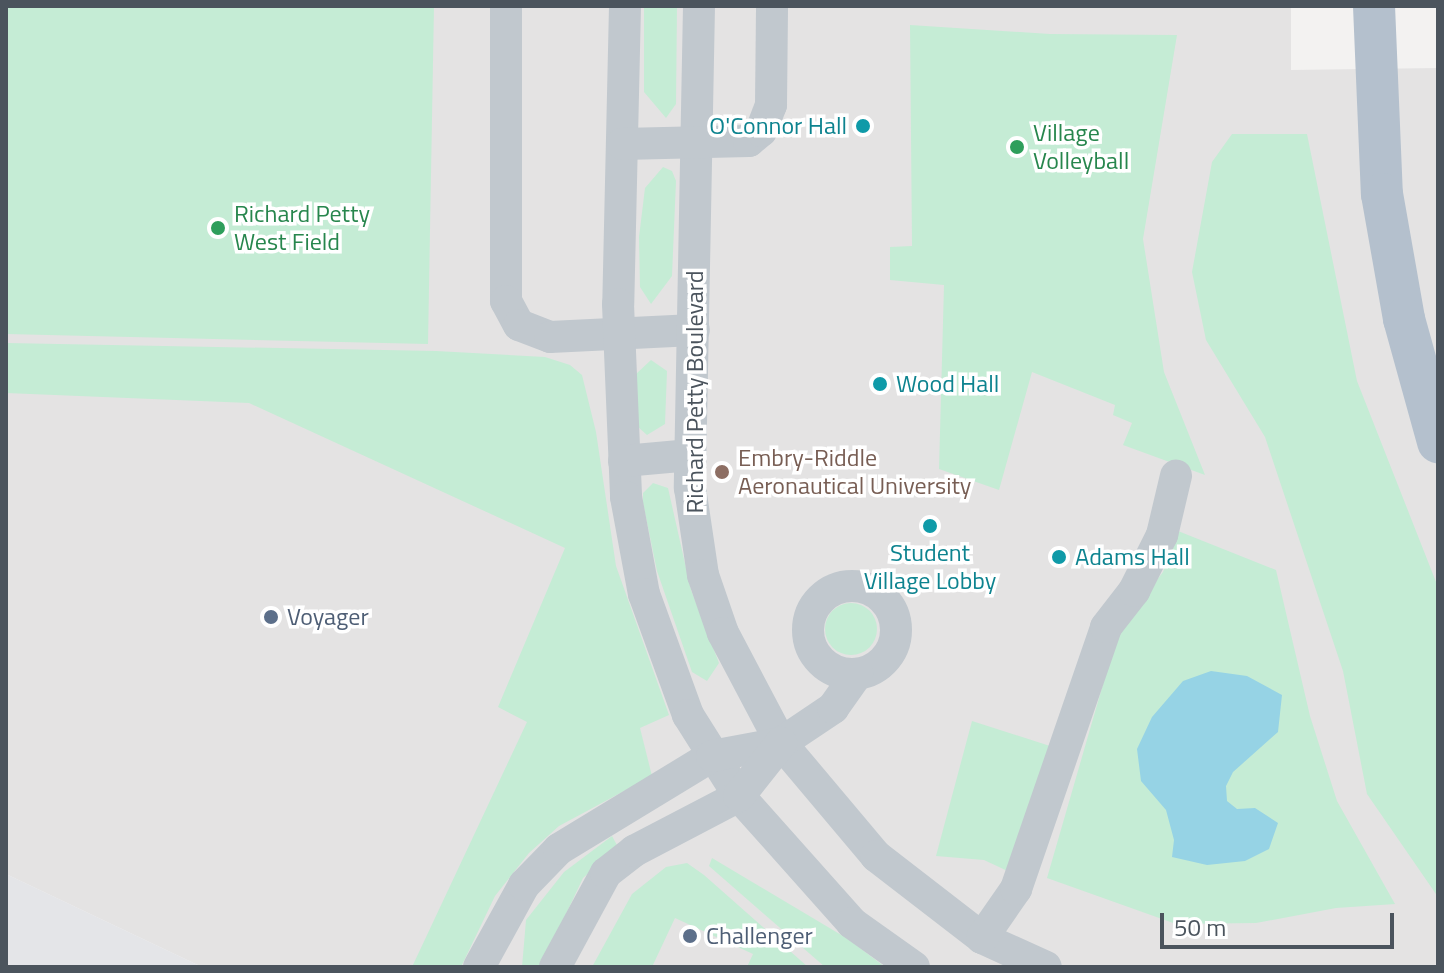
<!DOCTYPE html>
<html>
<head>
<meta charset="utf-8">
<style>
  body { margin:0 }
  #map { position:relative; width:1444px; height:973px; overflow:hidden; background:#f3f2f1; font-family:"Titillium Web",sans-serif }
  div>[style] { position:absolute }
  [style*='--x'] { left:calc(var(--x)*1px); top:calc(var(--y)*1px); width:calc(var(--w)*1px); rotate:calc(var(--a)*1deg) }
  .education>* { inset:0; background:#e4e3e3 }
  .airport>* { inset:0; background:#e4e5e8 }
  .green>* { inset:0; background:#c5ecd5 }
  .round { border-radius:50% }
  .water>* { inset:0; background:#96d3e5 }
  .minor>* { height:32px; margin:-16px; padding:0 16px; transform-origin:16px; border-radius:16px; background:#c1c8ce }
  .minor>.ring { margin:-16px; padding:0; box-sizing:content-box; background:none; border:32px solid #c1c8ce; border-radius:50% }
  .major>* { height:42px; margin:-21px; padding:0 21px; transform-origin:21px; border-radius:21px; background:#b4c0cd }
  .dots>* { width:22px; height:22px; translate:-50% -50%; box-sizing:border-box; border:4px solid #fff; border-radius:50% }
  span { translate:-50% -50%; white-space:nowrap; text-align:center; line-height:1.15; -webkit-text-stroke:7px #fff; paint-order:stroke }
  .culture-label { font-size:24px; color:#0d838f }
  .right { translate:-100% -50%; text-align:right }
  .left { translate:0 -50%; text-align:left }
  .leisure-label { font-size:24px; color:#27864d }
  .street-label { font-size:24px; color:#4b545d }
  .education-label { font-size:24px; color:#785e54 }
  .service-label { font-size:24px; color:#4e5e75 }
  .frame { position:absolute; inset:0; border:8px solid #4b545d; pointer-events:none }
  .scale { position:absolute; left:1160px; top:913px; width:234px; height:36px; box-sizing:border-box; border:4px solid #4b545d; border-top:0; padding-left:10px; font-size:24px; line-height:28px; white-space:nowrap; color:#4b545d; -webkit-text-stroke:6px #fff; paint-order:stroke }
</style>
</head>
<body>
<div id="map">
  <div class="education">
    <div style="clip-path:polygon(6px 6px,1291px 6px,1291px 70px,1438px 68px,1438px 967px,202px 967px,6px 874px)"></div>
  </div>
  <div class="airport">
    <div style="clip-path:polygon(6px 874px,202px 967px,6px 967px)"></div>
  </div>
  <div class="green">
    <div style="clip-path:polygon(6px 6px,434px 6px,428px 344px,6px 334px)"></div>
    <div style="clip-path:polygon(644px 6px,677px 6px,676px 104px,666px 118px,644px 92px)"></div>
    <div style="clip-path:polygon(910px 25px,1050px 34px,1177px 35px,1143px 239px,1164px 372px,1205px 475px,1123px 445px,1132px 423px,1113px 415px,1115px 405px,1032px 372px,999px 490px,939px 469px,944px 285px,890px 280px,890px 247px,912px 246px)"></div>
    <div style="clip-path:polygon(1232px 134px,1307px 134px,1357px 381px,1438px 587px,1438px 897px,1367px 794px,1343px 671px,1265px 437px,1206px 340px,1192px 272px,1212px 162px)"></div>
    <div style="clip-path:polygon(663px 167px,672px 171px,676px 181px,672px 276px,651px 304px,640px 287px,639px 237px,645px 188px)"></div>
    <div style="clip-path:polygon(6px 343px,436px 351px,545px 357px,570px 365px,582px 375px,596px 432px,616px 566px,669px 715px,640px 728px,652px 776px,559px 826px,529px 853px,495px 896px,461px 967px,412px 967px,527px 722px,498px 707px,565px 548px,249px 403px,6px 393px)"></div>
    <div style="clip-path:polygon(651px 360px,667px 371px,665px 424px,647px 435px,637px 426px,636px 374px)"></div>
    <div style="clip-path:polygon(653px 483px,668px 488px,691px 590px,719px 663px,707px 681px,692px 672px,657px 571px,643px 503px,643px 493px)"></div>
    <div style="clip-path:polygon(1178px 531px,1276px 570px,1310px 716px,1337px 801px,1395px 904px,1336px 908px,1256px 923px,1176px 924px,1047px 878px,1119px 629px,1163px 572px)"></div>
    <div class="round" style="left:825px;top:603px;width:52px;height:52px"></div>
    <div style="clip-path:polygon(972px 721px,1050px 746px,1014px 874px,984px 860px,936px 856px)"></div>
    <div style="clip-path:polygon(612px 836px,618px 847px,583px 878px,541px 967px,522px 967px,526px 920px,564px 872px)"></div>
    <div style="clip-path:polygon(712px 858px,848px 939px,885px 967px,825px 967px,709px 866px)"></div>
    <div style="clip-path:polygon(687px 863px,704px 875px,808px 967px,747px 967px,753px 954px,675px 918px,652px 967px,592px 967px,632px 894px,666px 867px)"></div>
  </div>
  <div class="water">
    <div style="clip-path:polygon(1211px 671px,1247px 676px,1282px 695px,1278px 732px,1233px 772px,1226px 786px,1227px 801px,1237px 809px,1255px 808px,1278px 823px,1269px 849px,1245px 861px,1207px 865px,1172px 857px,1174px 840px,1166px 810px,1141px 781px,1137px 749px,1152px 717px,1183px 681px)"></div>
  </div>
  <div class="minor">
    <div style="--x:506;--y:6;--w:295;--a:90"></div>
    <div style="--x:506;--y:301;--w:27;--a:62"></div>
    <div style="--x:519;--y:325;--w:33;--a:21"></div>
    <div style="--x:550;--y:337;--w:144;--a:-2.8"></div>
    <div style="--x:625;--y:6;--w:298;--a:91.3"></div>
    <div style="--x:618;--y:304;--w:193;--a:87.6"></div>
    <div style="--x:626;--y:497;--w:99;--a:79.5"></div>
    <div style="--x:644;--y:594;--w:129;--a:70"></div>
    <div style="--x:688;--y:715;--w:96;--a:57.8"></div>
    <div style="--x:739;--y:796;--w:170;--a:48.3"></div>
    <div style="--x:852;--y:923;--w:76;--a:35.4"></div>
    <div style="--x:699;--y:6;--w:482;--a:91.1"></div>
    <div style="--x:690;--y:488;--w:88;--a:81.5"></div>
    <div style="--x:703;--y:575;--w:61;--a:71"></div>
    <div style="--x:723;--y:633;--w:124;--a:62.2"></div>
    <div style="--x:781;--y:743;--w:148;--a:49.9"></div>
    <div style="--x:876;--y:856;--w:134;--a:37.7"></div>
    <div style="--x:982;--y:938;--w:70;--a:24.4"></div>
    <div style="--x:622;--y:144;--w:127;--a:-1.4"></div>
    <div style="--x:749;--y:141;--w:16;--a:-40"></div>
    <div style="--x:761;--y:131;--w:28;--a:-69"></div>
    <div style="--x:771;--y:105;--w:99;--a:-89.4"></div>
    <div style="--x:624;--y:461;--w:67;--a:-5.1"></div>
    <div class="ring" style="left:808px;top:586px;width:56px;height:56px"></div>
    <div style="--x:982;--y:938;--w:60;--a:-55.2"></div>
    <div style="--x:1016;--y:889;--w:277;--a:-71"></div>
    <div style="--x:1106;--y:627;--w:46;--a:-52.1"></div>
    <div style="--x:1134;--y:591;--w:63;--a:-63.4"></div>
    <div style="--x:1162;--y:535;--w:61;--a:-76.7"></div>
    <div style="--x:479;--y:967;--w:94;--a:-61.2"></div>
    <div style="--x:524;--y:885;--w:50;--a:-45.8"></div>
    <div style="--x:559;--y:849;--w:179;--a:-31.3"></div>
    <div style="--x:712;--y:756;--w:70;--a:-10.7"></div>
    <div style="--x:781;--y:743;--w:63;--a:-33.9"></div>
    <div style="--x:833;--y:708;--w:42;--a:-54.8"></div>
    <div style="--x:555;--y:967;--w:107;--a:-61.5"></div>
    <div style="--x:606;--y:873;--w:36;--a:-38"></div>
    <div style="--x:634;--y:851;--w:119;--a:-27.6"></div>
    <div style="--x:739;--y:796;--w:68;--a:-51.6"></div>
  </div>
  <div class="major">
    <div style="--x:1374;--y:6;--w:188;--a:87.6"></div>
    <div style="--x:1382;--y:194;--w:127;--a:80"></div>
    <div style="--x:1404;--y:319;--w:128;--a:74.5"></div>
  </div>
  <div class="dots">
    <div style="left:863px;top:126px;background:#0f9aa8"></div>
    <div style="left:1017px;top:147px;background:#2e9e5b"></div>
    <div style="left:218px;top:228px;background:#2e9e5b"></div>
    <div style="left:880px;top:384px;background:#0f9aa8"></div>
    <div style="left:722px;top:472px;background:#8d6e63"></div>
    <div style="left:930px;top:526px;background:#0f9aa8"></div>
    <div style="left:1059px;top:557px;background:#0f9aa8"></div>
    <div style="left:271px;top:617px;background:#5c6f8a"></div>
    <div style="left:690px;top:936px;background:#5c6f8a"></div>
  </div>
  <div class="culture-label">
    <span class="right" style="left:847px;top:126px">O'Connor Hall</span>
    <span class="left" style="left:896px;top:384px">Wood Hall</span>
    <span style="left:930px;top:567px">Student<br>Village Lobby</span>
    <span class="left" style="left:1075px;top:557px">Adams Hall</span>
  </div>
  <div class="leisure-label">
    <span class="left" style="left:1033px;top:147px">Village<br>Volleyball</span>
    <span class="left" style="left:234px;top:228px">Richard Petty<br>West Field</span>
  </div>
  <div class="street-label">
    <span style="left:695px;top:392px;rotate:-90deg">Richard Petty Boulevard</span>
  </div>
  <div class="education-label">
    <span class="left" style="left:738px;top:472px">Embry-Riddle<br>Aeronautical University</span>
  </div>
  <div class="service-label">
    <span class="left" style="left:287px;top:617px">Voyager</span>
    <span class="left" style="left:706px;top:936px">Challenger</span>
  </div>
  <div class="frame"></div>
  <div class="scale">50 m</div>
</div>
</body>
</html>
